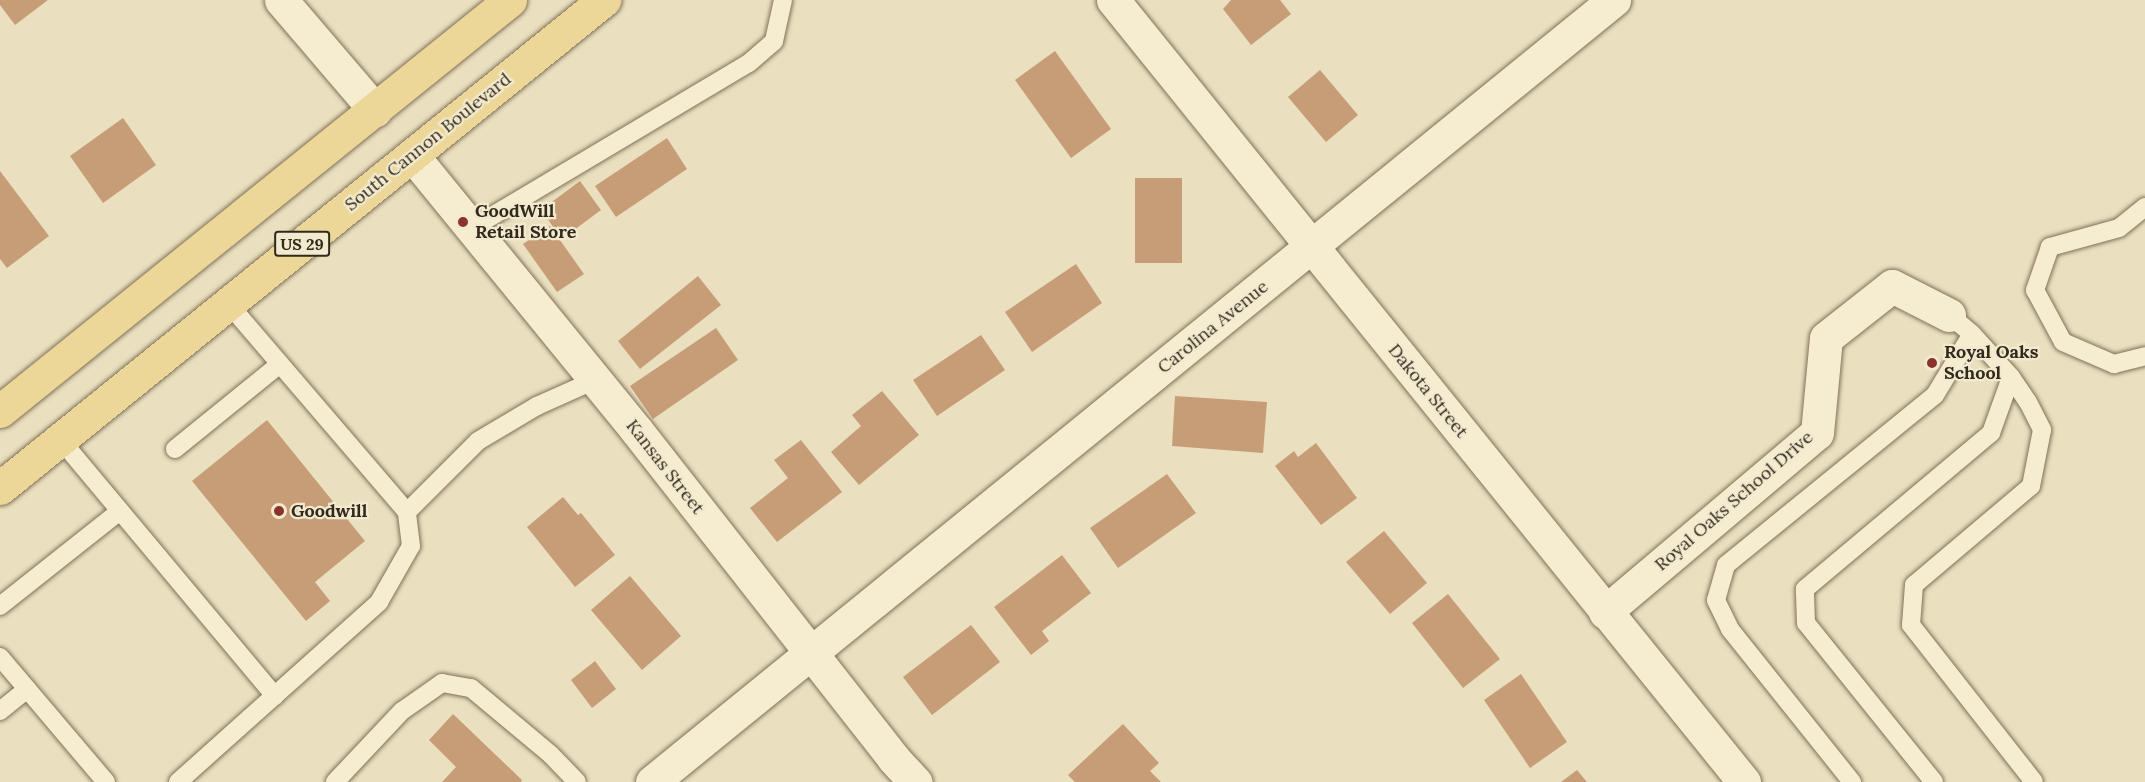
<!DOCTYPE html>
<html>
<head>
<meta charset="utf-8">
<style>
  body { margin:0 }
  #map { position:relative; width:2145px; height:782px; overflow:hidden; background:#eae0bf; font-family:Lora,serif }
  div>[style] { position:absolute }
  [style*='--x'] { left:calc(var(--x)*1px); top:calc(var(--y)*1px); width:calc(var(--w)*1px); rotate:calc(var(--a)*1deg) }
  .building>* { inset:0; background:#c69d77 }
  .roads { filter:drop-shadow(0 0 2px #817159) drop-shadow(0 0 2px #817159) }
  .lane>* { height:18px; margin:-9px; padding:0 9px; transform-origin:9px; border-radius:9px; background:#f6edd1 }
  .street>* { height:33px; margin:-16.5px; padding:0 16.5px; transform-origin:16.5px; border-radius:16.5px; background:#f6edd1 }
  .primary>* { height:33px; margin:-16.5px; padding:0 16.5px; transform-origin:16.5px; border-radius:16.5px; background:#ecd798 }
  .dots>* { width:16px; height:16px; translate:-50% -50%; box-sizing:border-box; border:3px solid #f2eace; border-radius:50% }
  span { translate:-50% -50%; white-space:nowrap; text-align:center; line-height:1.15; -webkit-text-stroke:4.5px #f2eace; paint-order:stroke }
  .shield-label span { padding:2px 4px; background:#f2eace; border:2px solid; border-radius:4px; -webkit-text-stroke-width:0 }
  .shield-label { font-size:16px; color:#32281c; font-weight:700 }
  .street-label { font-size:18px; color:#32281c }
  .poi-label { font-size:18px; color:#32281c; font-weight:700 }
  .left { translate:0 -50%; text-align:left }
</style>
</head>
<body>
<div id="map">
  <div class="building">
    <div style="clip-path:polygon(0 0,48px 0,15px 25px,0 5px)"></div>
    <div style="clip-path:polygon(1231px 0,1280px 0,1291px 14px,1251px 45px,1223px 9px)"></div>
    <div style="clip-path:polygon(1055px 51px,1111px 129px,1071px 158px,1015px 80px)"></div>
    <div style="clip-path:polygon(1320px 70px,1358px 115px,1326px 142px,1288px 97px)"></div>
    <div style="clip-path:polygon(123px 118px,156px 165px,103px 203px,70px 156px)"></div>
    <div style="clip-path:polygon(667px 138px,687px 169px,616px 217px,595px 186px)"></div>
    <div style="clip-path:polygon(0 171px,49px 236px,7px 268px,0 259px)"></div>
    <div style="clip-path:polygon(1135px 178px,1182px 178px,1182px 263px,1135px 263px)"></div>
    <div style="clip-path:polygon(580px 181px,601px 210px,562px 239px,541px 210px)"></div>
    <div style="clip-path:polygon(550px 226px,584px 274px,557px 292px,523px 244px)"></div>
    <div style="clip-path:polygon(1076px 264px,1102px 303px,1032px 352px,1005px 312px)"></div>
    <div style="clip-path:polygon(698px 276px,721px 305px,640px 369px,618px 341px)"></div>
    <div style="clip-path:polygon(716px 328px,738px 360px,653px 419px,630px 386px)"></div>
    <div style="clip-path:polygon(981px 335px,1005px 370px,937px 416px,913px 380px)"></div>
    <div style="clip-path:polygon(882px 391px,919px 435px,859px 485px,831px 452px,861px 426px,852px 415px)"></div>
    <div style="clip-path:polygon(1175px 396px,1267px 402px,1263px 453px,1172px 446px)"></div>
    <div style="clip-path:polygon(267px 420px,365px 541px,315px 582px,330px 601px,306px 621px,192px 481px)"></div>
    <div style="clip-path:polygon(801px 440px,842px 492px,777px 542px,750px 508px,788px 478px,774px 460px)"></div>
    <div style="clip-path:polygon(1316px 443px,1357px 498px,1321px 525px,1275px 466px,1294px 451px,1298px 457px)"></div>
    <div style="clip-path:polygon(1167px 474px,1196px 513px,1118px 568px,1090px 528px)"></div>
    <div style="clip-path:polygon(563px 497px,578px 515px,581px 513px,615px 555px,575px 587px,527px 527px)"></div>
    <div style="clip-path:polygon(1384px 531px,1427px 583px,1390px 614px,1346px 562px)"></div>
    <div style="clip-path:polygon(1062px 555px,1091px 593px,1042px 631px,1049px 641px,1031px 655px,994px 607px)"></div>
    <div style="clip-path:polygon(630px 576px,681px 636px,642px 670px,591px 610px)"></div>
    <div style="clip-path:polygon(1448px 594px,1500px 659px,1463px 688px,1412px 623px)"></div>
    <div style="clip-path:polygon(971px 625px,1000px 662px,932px 715px,903px 677px)"></div>
    <div style="clip-path:polygon(595px 661px,616px 689px,592px 708px,571px 680px)"></div>
    <div style="clip-path:polygon(1521px 674px,1567px 742px,1530px 768px,1484px 700px)"></div>
    <div style="clip-path:polygon(453px 714px,522px 780px,521px 782px,442px 782px,456px 767px,429px 740px)"></div>
    <div style="clip-path:polygon(1123px 724px,1159px 763px,1150px 771px,1161px 782px,1075px 782px,1068px 775px)"></div>
    <div style="clip-path:polygon(1577px 770px,1587px 782px,1561px 782px)"></div>
  </div>
  <div class="roads">
    <div class="lane">
      <div style="--x:2145;--y:207;--w:33;--a:141"></div>
      <div style="--x:2119;--y:228;--w:72;--a:164.6"></div>
      <div style="--x:2050;--y:247;--w:46;--a:109.2"></div>
      <div style="--x:2035;--y:290;--w:59;--a:61.7"></div>
      <div style="--x:2063;--y:342;--w:56;--a:23.3"></div>
      <div style="--x:2114;--y:364;--w:32;--a:-14"></div>
      <div style="--x:472;--y:228;--w:322;--a:-30.8"></div>
      <div style="--x:749;--y:63;--w:33;--a:-41"></div>
      <div style="--x:774;--y:41;--w:42;--a:-77.6"></div>
      <div style="--x:2011;--y:377;--w:30;--a:56"></div>
      <div style="--x:2028;--y:402;--w:31;--a:63"></div>
      <div style="--x:2042;--y:430;--w:57;--a:101.1"></div>
      <div style="--x:2031;--y:486;--w:153;--a:139.8"></div>
      <div style="--x:1914;--y:585;--w:40;--a:94.3"></div>
      <div style="--x:1911;--y:625;--w:199;--a:51.9"></div>
      <div style="--x:60;--y:439;--w:335;--a:50.1"></div>
      <div style="--x:175;--y:449;--w:135;--a:-39"></div>
      <div style="--x:407;--y:512;--w:100;--a:-45"></div>
      <div style="--x:478;--y:441;--w:69;--a:-30.7"></div>
      <div style="--x:537;--y:406;--w:64;--a:-24.1"></div>
      <div style="--x:0;--y:606;--w:153;--a:-38.4"></div>
      <div style="--x:0;--y:657;--w:164;--a:49.7"></div>
      <div style="--x:0;--y:711;--w:35;--a:-39"></div>
      <div style="--x:178;--y:782;--w:270;--a:-41.8"></div>
      <div style="--x:379;--y:602;--w:64;--a:-60.3"></div>
      <div style="--x:411;--y:546;--w:34;--a:-97"></div>
      <div style="--x:407;--y:512;--w:275;--a:-130.6"></div>
      <div style="--x:335;--y:782;--w:98;--a:-46.7"></div>
      <div style="--x:402;--y:711;--w:49;--a:-35"></div>
      <div style="--x:442;--y:683;--w:29;--a:10"></div>
      <div style="--x:471;--y:688;--w:104;--a:39.9"></div>
      <div style="--x:551;--y:755;--w:37;--a:46"></div>
      <div style="--x:1852;--y:782;--w:196;--a:-128.6"></div>
      <div style="--x:1730;--y:629;--w:32;--a:-116"></div>
      <div style="--x:1716;--y:600;--w:36;--a:-74"></div>
      <div style="--x:1726;--y:565;--w:269;--a:-39.1"></div>
      <div style="--x:1935;--y:395;--w:71;--a:-58.8"></div>
      <div style="--x:1934;--y:782;--w:204;--a:-128.8"></div>
      <div style="--x:1806;--y:623;--w:34;--a:-92"></div>
      <div style="--x:1805;--y:589;--w:243;--a:-40"></div>
      <div style="--x:1991;--y:433;--w:59;--a:-70.3"></div>
      <div style="--x:2011;--y:377;--w:58;--a:-132.2"></div>
      <div style="--x:1972;--y:334;--w:30;--a:-140"></div>
    </div>
    <div class="street">
      <div style="--x:281;--y:0;--w:145;--a:49.5"></div>
      <div style="--x:1113;--y:0;--w:1005;--a:51.1"></div>
      <div style="--x:412;--y:155;--w:356;--a:50.8"></div>
      <div style="--x:637;--y:431;--w:415;--a:51.9"></div>
      <div style="--x:893;--y:758;--w:33;--a:47"></div>
      <div style="--x:1605;--y:612;--w:277;--a:-40.2"></div>
      <div style="--x:1817;--y:433;--w:95;--a:-84.6"></div>
      <div style="--x:1826;--y:338;--w:84;--a:-38.2"></div>
      <div style="--x:1892;--y:286;--w:64;--a:27"></div>
      <div style="--x:652;--y:782;--w:1240;--a:-39.11"></div>
    </div>
    <div class="primary">
      <div style="--x:0;--y:411;--w:655;--a:-38.86"></div>
      <div style="--x:0;--y:488;--w:777;--a:-38.94"></div>
    </div>
  </div>
  <div class="dots">
    <div style="left:463px;top:222px;background:#8c322d"></div>
    <div style="left:1932px;top:363px;background:#8c322d"></div>
    <div style="left:279px;top:511px;background:#8c322d"></div>
  </div>
  <div class="shield-label">
    <span style="left:302px;top:244px">US 29</span>
  </div>
  <div class="street-label">
    <span style="left:428px;top:142px;rotate:-39deg">South Cannon Boulevard</span>
    <span style="left:1213px;top:327px;rotate:-39deg">Carolina Avenue</span>
    <span style="left:1428px;top:391px;rotate:51deg">Dakota Street</span>
    <span style="left:665px;top:467px;rotate:52deg">Kansas Street</span>
    <span style="left:1734px;top:501px;rotate:-41deg">Royal Oaks School Drive</span>
  </div>
  <div class="poi-label">
    <span class="left" style="left:475px;top:222px">GoodWill<br>Retail Store</span>
    <span class="left" style="left:1944px;top:363px">Royal Oaks<br>School</span>
    <span class="left" style="left:291px;top:511px">Goodwill</span>
  </div>
</div>
</body>
</html>
